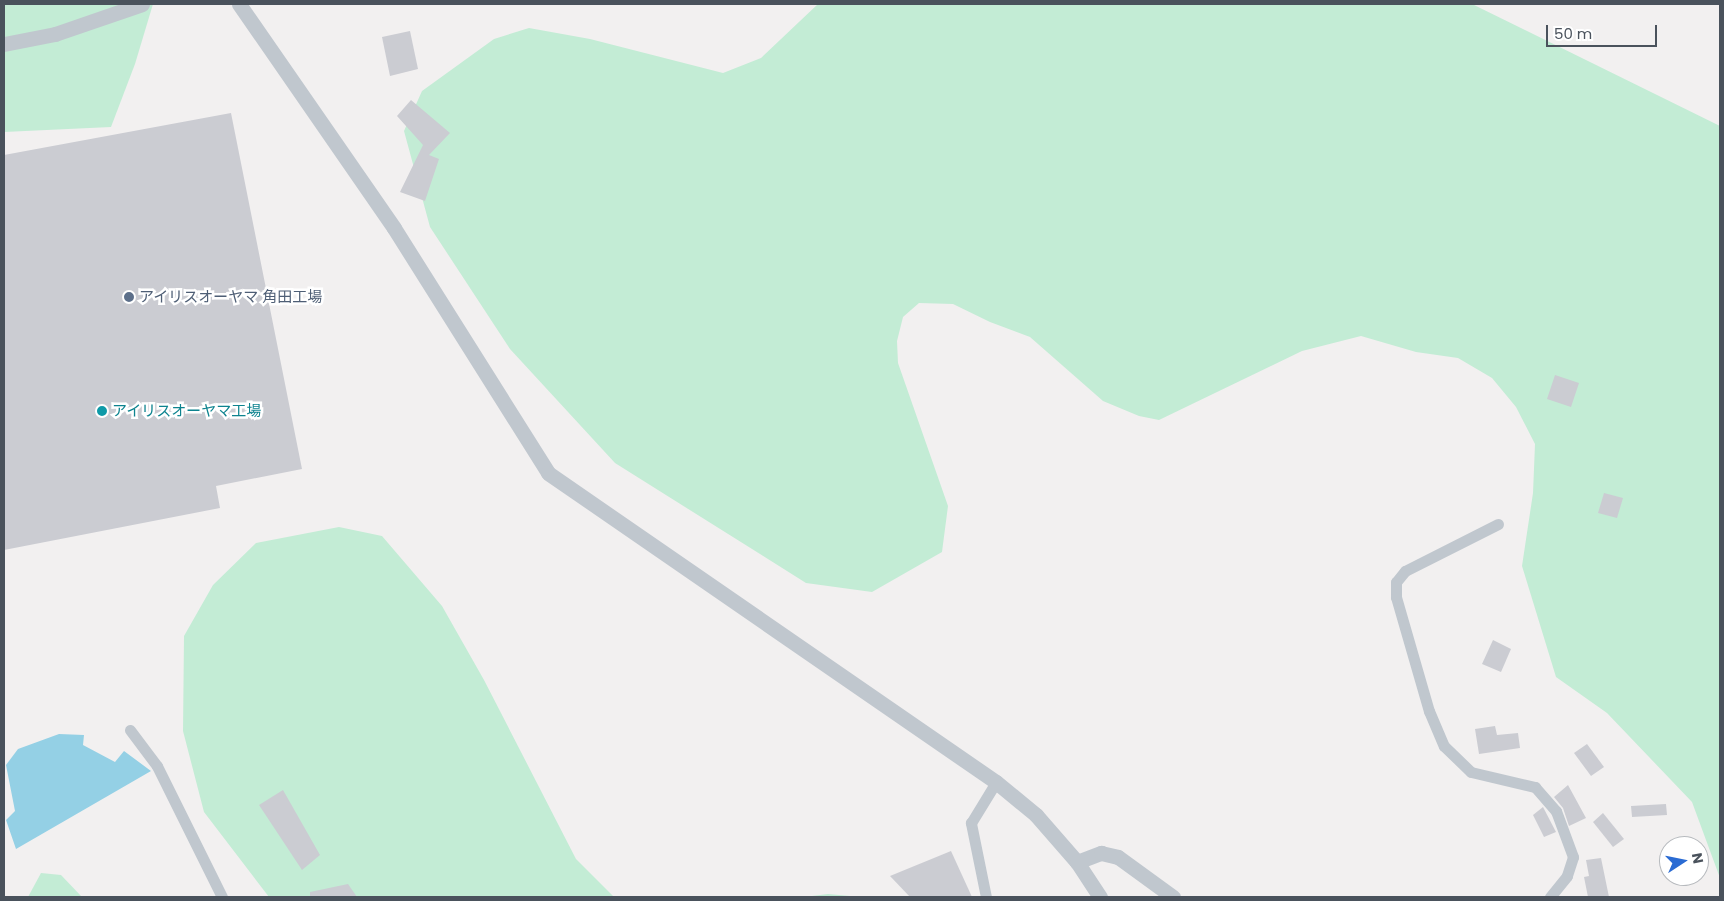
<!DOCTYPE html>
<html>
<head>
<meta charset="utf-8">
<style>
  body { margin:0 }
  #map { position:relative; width:1724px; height:901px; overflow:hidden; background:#f2f0f0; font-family:Poppins,"Noto Sans JP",sans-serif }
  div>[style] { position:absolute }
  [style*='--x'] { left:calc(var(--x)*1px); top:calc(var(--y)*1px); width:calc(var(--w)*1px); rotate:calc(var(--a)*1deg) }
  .green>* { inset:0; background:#c3ecd5 }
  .water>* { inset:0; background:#94d0e5 }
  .building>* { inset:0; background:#cbccd2 }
  .minor>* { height:11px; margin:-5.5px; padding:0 5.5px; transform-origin:5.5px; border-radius:5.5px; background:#c0c7ce }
  .tertiary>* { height:15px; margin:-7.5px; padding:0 7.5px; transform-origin:7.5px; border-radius:7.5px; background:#c0c7ce }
  .dots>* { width:14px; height:14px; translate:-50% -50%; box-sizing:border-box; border:2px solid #fff; border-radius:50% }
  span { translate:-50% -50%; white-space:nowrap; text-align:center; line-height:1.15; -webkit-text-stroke:5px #fff; paint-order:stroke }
  .service-label { font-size:15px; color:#4e5e75 }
  .left { translate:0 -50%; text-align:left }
  .culture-label { font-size:15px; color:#0d838f }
  .frame { position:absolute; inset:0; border:5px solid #4a525c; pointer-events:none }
  .north { position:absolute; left:1659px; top:836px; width:50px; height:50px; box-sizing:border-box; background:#fff; border:1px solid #b7babe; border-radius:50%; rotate:79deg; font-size:14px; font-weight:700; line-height:20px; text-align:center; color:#4a525c }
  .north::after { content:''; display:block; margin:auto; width:18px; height:22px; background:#2a6bd3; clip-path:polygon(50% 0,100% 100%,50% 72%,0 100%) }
  .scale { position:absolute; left:1546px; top:25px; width:111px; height:22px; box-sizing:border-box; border:2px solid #4a525c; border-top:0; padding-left:6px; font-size:15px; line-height:18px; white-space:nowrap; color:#4a525c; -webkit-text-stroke:4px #fff; paint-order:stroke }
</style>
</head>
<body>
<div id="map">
  <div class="green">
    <div style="clip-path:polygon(4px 4px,153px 4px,135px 64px,111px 127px,4px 132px)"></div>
    <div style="clip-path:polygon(818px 4px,1472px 4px,1720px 126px,1720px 878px,1692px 802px,1607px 713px,1556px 677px,1522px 566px,1533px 493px,1535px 444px,1516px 407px,1492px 378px,1458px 358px,1416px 352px,1361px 336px,1302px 351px,1159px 420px,1139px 416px,1103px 401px,1030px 337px,990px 322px,953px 304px,919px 303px,903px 317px,897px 341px,898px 363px,948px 506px,942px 552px,872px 592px,806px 583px,615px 463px,510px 349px,430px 227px,404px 131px,422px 91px,494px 39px,529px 28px,590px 39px,723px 73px,761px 58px)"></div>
    <div style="clip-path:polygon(339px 527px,382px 536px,442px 606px,484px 680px,576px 859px,614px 897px,269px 897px,204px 812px,183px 731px,184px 636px,213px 585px,256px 543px)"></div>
    <div style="clip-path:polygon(41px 873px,61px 875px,82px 897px,28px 897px)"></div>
    <div style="clip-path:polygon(828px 894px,861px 897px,804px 897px)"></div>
  </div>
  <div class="water">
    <div style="clip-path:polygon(59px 734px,84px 735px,83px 745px,115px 762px,124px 751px,151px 771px,16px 849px,6px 820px,15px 811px,6px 765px,18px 749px)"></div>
  </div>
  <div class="building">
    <div style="clip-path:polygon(410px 31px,418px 69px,390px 76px,382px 37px)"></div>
    <div style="clip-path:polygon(411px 100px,450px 133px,429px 155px,439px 159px,425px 201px,400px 192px,423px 145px,397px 116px)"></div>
    <div style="clip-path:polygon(231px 113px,302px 469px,216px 486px,220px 508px,4px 550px,4px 155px)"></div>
    <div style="clip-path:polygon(1555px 375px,1579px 383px,1571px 407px,1547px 399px)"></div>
    <div style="clip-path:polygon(1604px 493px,1623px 498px,1617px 518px,1598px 513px)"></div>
    <div style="clip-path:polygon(1493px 640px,1511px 649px,1501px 672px,1482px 664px)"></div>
    <div style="clip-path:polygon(1495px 726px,1497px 735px,1518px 733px,1520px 748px,1479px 754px,1475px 729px)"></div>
    <div style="clip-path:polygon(1587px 744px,1604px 767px,1591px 776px,1574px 753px)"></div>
    <div style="clip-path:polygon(1568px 785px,1586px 818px,1569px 826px,1563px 808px,1554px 797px)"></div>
    <div style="clip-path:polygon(283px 790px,320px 855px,302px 870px,259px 805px)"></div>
    <div style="clip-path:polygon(1666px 804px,1667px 815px,1632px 817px,1631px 806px)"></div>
    <div style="clip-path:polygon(1543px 807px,1556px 832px,1544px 837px,1533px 815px)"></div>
    <div style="clip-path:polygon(1603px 813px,1624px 839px,1613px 847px,1593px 822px)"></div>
    <div style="clip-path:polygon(951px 851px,972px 897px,910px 897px,890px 876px)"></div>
    <div style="clip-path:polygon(1601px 858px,1609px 897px,1588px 897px,1584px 877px,1589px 876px,1586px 860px)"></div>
    <div style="clip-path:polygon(348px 884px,357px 897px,310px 897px,310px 892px)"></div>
  </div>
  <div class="minor">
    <div style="--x:1498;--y:524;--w:104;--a:153.2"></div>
    <div style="--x:1405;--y:571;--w:14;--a:129"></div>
    <div style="--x:1396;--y:582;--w:15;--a:90"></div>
    <div style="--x:1396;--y:597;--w:119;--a:73.9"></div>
    <div style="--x:1429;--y:711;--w:38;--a:67"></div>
    <div style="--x:1444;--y:746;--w:37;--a:44"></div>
    <div style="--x:1471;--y:772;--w:66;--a:13.2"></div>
    <div style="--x:1535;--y:787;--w:32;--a:49"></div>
    <div style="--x:1556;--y:811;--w:49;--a:69.7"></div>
    <div style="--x:1573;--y:857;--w:20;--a:108"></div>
    <div style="--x:1567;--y:876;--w:27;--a:129"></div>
    <div style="--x:130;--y:730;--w:45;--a:53.1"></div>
    <div style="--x:157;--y:766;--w:146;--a:63.6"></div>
    <div style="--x:986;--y:897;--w:76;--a:-101.5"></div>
    <div style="--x:971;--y:823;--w:48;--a:-58.6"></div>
  </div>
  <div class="tertiary">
    <div style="--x:239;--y:4;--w:272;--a:55.3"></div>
    <div style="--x:394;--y:228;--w:289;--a:57.8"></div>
    <div style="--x:548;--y:473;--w:544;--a:34.6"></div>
    <div style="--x:996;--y:782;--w:52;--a:39.5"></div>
    <div style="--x:1036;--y:815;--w:62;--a:48.9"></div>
    <div style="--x:1077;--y:862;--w:42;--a:56.7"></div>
    <div style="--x:4;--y:44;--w:52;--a:-11.1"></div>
    <div style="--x:55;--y:34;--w:92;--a:-19"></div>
    <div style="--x:1077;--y:862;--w:26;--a:-21"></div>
    <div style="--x:1101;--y:853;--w:17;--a:13"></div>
    <div style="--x:1118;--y:857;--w:68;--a:36"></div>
  </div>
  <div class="dots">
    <div style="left:129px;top:297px;background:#5c6f8a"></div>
    <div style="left:102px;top:411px;background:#0f9aa8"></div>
  </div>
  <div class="service-label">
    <span class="left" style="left:139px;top:297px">アイリスオーヤマ 角田工場</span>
  </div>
  <div class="culture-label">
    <span class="left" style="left:112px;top:411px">アイリスオーヤマ工場</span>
  </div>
  <div class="frame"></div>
  <div class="north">N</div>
  <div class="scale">50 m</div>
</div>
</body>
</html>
